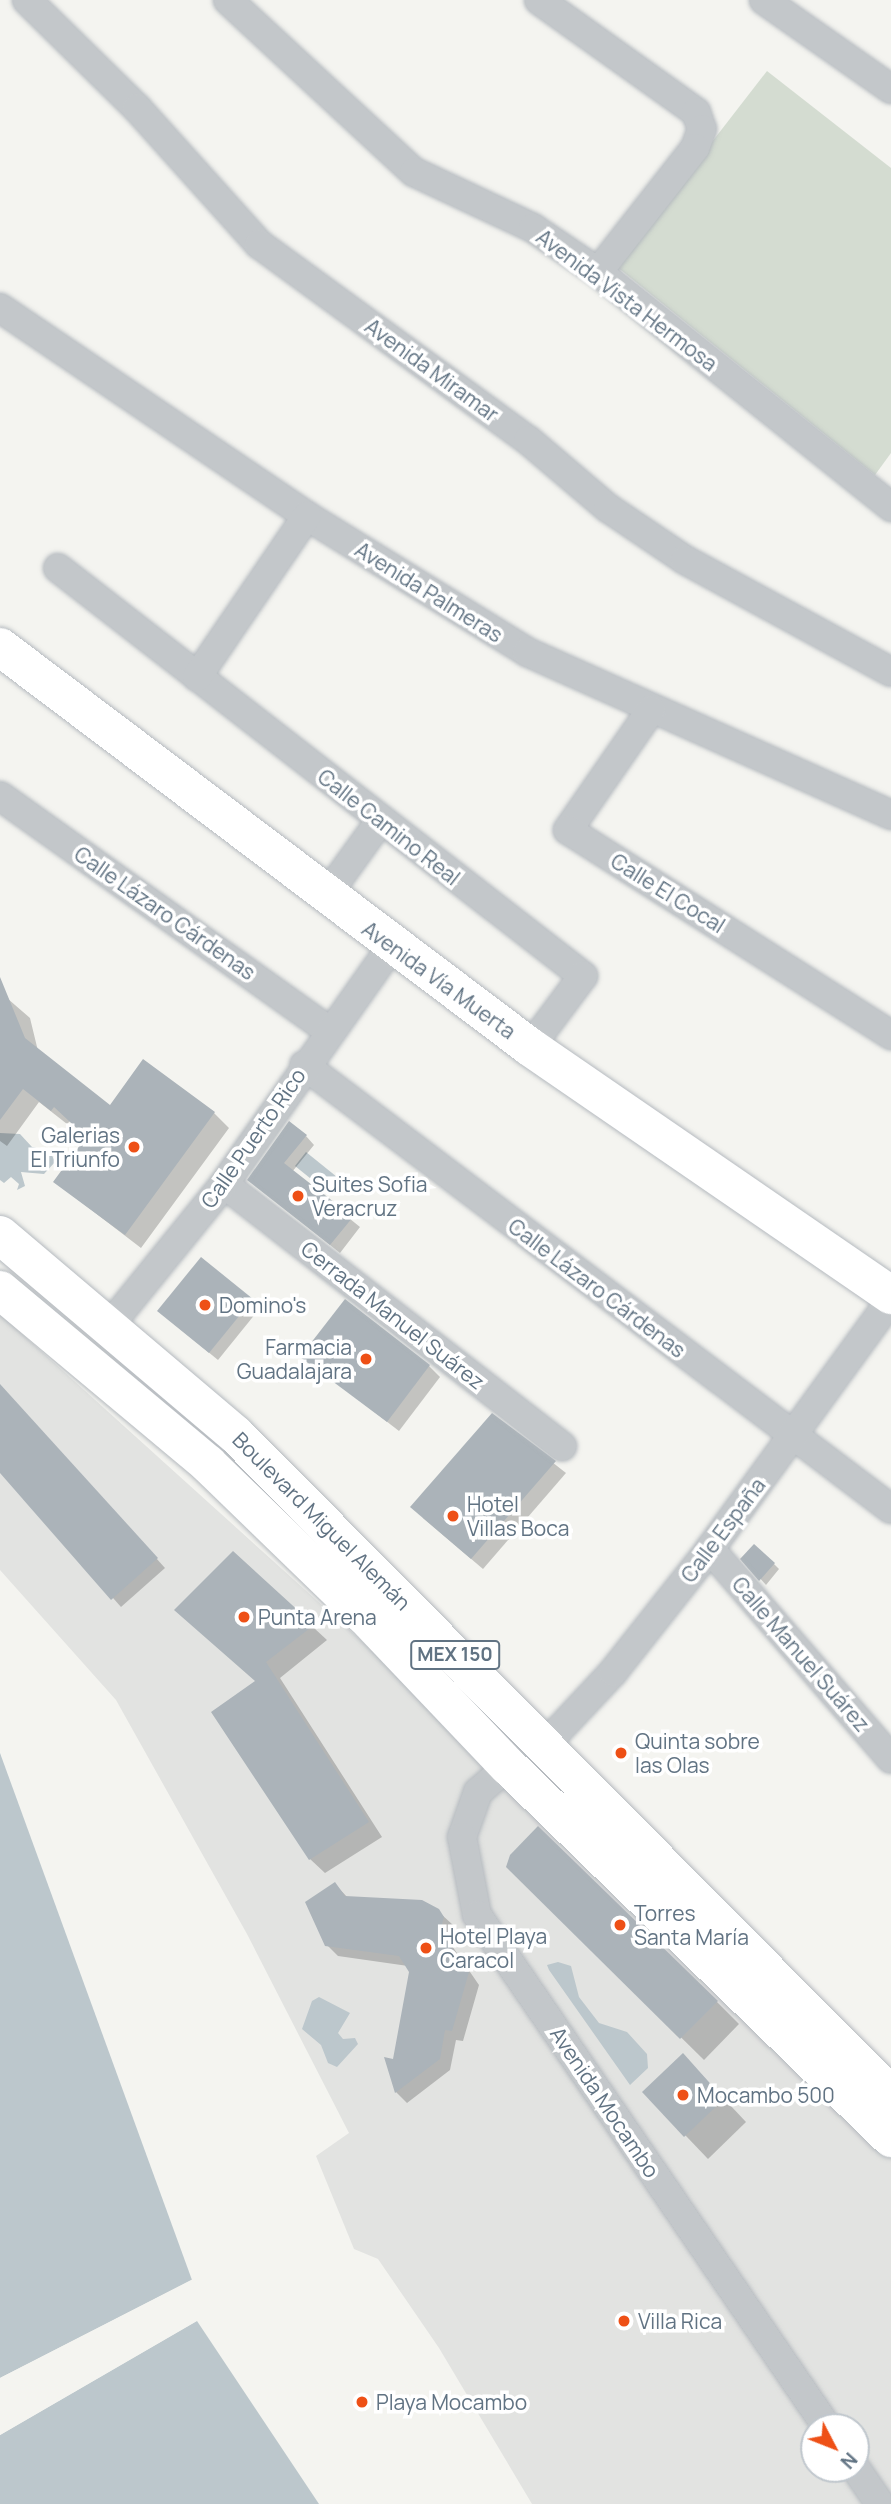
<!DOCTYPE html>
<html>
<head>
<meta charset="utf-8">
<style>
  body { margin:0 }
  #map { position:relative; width:891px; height:2504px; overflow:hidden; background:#f4f4f0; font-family:Manrope,sans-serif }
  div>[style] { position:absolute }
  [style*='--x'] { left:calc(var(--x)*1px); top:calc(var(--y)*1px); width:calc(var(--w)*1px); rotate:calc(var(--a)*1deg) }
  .built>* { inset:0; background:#e2e3e1 }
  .green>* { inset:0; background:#d4dcd1 }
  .water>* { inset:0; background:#bcc7cc }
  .pier>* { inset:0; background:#f4f4f0 }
  .shadow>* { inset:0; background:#0003 }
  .building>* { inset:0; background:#abb3b9 }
  .roads { filter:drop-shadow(0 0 2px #b5babf) drop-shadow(0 0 2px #b5babf) }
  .street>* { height:28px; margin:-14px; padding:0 14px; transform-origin:14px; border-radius:14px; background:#c3c7ca }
  .secondary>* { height:38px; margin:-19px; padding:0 19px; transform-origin:19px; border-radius:19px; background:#fff }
  .primary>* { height:38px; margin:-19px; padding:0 19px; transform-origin:19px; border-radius:19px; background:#fff }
  .dots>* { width:19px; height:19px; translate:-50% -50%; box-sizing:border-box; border:4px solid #fff; border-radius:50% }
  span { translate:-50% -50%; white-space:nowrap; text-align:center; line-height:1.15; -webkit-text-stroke:7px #fff; paint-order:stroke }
  .shield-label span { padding:2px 5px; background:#fff; border:2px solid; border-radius:5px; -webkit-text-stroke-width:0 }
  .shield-label { font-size:19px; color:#617383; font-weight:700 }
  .street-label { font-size:21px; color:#617383 }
  .poi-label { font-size:21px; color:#617383 }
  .right { translate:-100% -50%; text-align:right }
  .left { translate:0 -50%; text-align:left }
  .north { position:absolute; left:800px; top:2413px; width:70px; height:70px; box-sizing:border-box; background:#fff; border:2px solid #c0c7cd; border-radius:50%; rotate:132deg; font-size:19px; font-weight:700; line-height:28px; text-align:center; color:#617383 }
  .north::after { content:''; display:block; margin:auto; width:24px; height:32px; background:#ee5016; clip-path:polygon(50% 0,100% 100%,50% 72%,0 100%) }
</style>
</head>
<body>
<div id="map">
  <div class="built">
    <div style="clip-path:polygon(evenodd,0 1314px,480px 1748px,891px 2150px,891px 2504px,532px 2504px,439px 2348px,378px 2259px,354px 2249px,316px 2156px,349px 2133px,247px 1934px,116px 1700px,0 1570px,0 1314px,814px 2427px,856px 2427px,856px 2469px,814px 2469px,814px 2427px)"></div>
  </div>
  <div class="green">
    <div style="clip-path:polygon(767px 71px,891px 168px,891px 453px,875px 475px,616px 266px)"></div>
  </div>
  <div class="water">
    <div style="clip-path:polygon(0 1133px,20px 1134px,32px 1147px,50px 1151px,55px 1162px,44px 1174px,21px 1172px,25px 1186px,17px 1190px,19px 1184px,11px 1177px,4px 1183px,0 1180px)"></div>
    <div style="clip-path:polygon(306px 1152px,337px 1177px,326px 1191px,295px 1166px)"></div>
    <div style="clip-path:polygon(0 1753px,192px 2280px,0 2378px)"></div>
    <div style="clip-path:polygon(558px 1962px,571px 1966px,579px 1997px,599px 2023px,627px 2032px,647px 2054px,648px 2068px,630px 2085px,549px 1970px,547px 1965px)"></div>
    <div style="clip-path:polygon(319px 1997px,350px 2013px,338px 2033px,343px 2039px,355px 2038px,358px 2044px,337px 2067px,328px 2063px,321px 2045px,302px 2029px,312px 2001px)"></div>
    <div style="clip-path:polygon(197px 2321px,319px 2504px,0 2504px,0 2435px)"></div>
  </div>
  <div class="pier">
    <div style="clip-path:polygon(195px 2278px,194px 2283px,0 2382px,0 2378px)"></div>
    <div style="clip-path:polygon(195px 2318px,200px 2319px,0 2435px,0 2432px)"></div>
  </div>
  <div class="shadow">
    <div style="clip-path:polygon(0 992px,30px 1018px,38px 1051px,110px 1107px,214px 1113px,229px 1128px,141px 1248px,55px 1182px,88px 1138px,70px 1121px,67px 1124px,39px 1102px,7px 1146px,0 1141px)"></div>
    <div style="clip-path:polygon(306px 1136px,314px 1145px,292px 1172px,360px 1227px,340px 1253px,249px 1180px)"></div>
    <div style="clip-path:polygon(252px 1300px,260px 1308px,218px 1360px,168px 1319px)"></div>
    <div style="clip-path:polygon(303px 1357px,429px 1366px,440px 1377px,399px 1431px)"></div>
    <div style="clip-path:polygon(0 1385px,165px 1568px,121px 1607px,0 1470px)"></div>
    <div style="clip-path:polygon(492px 1415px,566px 1473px,483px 1569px,423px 1518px)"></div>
    <div style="clip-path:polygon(233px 1553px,327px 1640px,280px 1678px,382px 1837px,325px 1873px,310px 1859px,257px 1682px,176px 1610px)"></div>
    <div style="clip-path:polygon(743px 1559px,774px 1564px,779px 1569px,766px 1585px)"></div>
    <div style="clip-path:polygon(508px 1867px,717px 2002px,739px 2024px,704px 2060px)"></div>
    <div style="clip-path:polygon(335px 1884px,348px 1898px,441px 1914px,453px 1925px,450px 1943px,479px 1985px,463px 2041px,456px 2040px,450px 2070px,407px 2103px,396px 2092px,395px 2061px,411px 1971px,408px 1966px,338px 1956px,327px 1945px)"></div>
    <div style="clip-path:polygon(683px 2055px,746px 2122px,708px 2159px,644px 2092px)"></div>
  </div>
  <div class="building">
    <div style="clip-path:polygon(0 977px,25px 1038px,110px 1105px,143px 1059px,215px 1112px,125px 1235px,53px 1182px,86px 1137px,54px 1107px,51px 1111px,23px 1089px,0 1120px)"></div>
    <div style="clip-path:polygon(289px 1121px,307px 1135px,284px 1163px,353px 1217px,330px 1245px,247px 1180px)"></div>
    <div style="clip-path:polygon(201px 1257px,253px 1299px,209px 1353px,157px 1311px)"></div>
    <div style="clip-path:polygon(345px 1299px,430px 1365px,387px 1422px,300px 1357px)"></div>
    <div style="clip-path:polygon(0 1384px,158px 1558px,111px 1600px,0 1473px)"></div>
    <div style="clip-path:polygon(492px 1413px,556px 1461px,471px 1559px,410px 1507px)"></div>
    <div style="clip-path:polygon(754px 1544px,775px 1563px,759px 1581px,740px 1559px)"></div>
    <div style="clip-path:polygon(233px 1551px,314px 1625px,266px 1662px,369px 1822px,309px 1860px,211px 1712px,255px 1681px,174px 1610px)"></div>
    <div style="clip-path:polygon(538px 1826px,718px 2001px,680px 2039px,506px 1867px,510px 1855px)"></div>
    <div style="clip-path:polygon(335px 1882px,345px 1896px,422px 1900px,439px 1909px,444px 1917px,440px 1931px,469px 1972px,452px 2031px,445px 2030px,440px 2059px,395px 2093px,384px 2057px,393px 2059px,409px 1972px,399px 1956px,325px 1946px,305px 1902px)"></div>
    <div style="clip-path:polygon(683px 2053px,724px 2099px,684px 2137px,642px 2092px)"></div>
  </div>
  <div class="roads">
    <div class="street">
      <div style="--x:27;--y:0;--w:154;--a:44.5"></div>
      <div style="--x:137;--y:108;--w:183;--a:48.1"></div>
      <div style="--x:259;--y:244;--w:333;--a:36.1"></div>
      <div style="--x:528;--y:440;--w:105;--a:40.4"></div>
      <div style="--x:608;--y:508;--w:93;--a:34"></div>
      <div style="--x:685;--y:560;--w:234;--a:28.5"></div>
      <div style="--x:228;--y:0;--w:253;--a:42.8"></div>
      <div style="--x:414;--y:172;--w:132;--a:25.2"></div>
      <div style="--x:533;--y:228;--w:78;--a:34.1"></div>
      <div style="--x:598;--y:272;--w:376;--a:38.7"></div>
      <div style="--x:539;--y:0;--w:193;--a:35.5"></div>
      <div style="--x:696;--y:112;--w:18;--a:71"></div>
      <div style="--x:702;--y:129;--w:20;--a:110"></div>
      <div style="--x:695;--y:148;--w:157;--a:128"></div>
      <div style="--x:764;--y:0;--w:155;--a:35"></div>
      <div style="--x:0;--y:308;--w:371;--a:34.1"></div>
      <div style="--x:307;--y:516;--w:259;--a:31.7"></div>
      <div style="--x:527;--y:652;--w:399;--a:24.1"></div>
      <div style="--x:58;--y:568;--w:665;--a:37.85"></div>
      <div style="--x:583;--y:976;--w:89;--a:126.7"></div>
      <div style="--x:197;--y:677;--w:195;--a:-55.7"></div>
      <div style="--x:651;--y:710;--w:146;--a:124.7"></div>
      <div style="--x:568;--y:830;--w:383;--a:32.4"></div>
      <div style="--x:0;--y:796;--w:404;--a:35.5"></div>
      <div style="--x:326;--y:896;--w:92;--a:-54.2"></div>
      <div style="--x:304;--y:1065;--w:736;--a:37.1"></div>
      <div style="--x:224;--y:1184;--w:428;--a:37.8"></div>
      <div style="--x:110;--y:1325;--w:181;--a:-51"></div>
      <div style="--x:224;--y:1184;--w:290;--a:-54.8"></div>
      <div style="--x:710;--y:1549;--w:277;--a:49.2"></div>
      <div style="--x:542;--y:1748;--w:104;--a:-46.9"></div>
      <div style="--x:613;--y:1672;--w:157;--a:-51.7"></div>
      <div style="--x:710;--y:1549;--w:308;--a:-54"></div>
      <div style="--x:508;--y:1766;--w:40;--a:139"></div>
      <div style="--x:478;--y:1792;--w:48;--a:109.6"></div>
      <div style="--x:462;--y:1837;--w:79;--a:79.1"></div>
      <div style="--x:477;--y:1915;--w:620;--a:55.64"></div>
      <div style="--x:856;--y:2469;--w:42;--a:55.6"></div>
    </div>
    <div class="secondary">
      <div style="--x:0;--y:647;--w:664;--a:37.04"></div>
      <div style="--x:530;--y:1047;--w:438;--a:34.5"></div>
    </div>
    <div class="primary">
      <div style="--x:0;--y:1235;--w:309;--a:40.3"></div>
      <div style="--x:236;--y:1435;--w:931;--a:45.26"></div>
      <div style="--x:0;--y:1290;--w:271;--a:39.9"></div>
      <div style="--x:208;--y:1464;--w:217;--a:44.1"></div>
      <div style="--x:364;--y:1615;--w:209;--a:46.4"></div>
      <div style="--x:508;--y:1766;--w:534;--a:44.17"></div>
    </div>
  </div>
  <div class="dots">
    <div style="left:134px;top:1147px;background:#ee5016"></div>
    <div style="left:298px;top:1196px;background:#ee5016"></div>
    <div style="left:205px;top:1305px;background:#ee5016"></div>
    <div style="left:366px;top:1359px;background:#ee5016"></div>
    <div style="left:453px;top:1516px;background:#ee5016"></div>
    <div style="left:244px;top:1617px;background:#ee5016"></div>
    <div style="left:621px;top:1753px;background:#ee5016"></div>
    <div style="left:620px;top:1925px;background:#ee5016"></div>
    <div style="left:426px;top:1948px;background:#ee5016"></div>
    <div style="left:683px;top:2095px;background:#ee5016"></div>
    <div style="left:624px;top:2321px;background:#ee5016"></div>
    <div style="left:362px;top:2402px;background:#ee5016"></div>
  </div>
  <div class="shield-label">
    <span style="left:455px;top:1655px">MEX 150</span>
  </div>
  <div class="street-label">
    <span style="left:627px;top:300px;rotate:37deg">Avenida Vista Hermosa</span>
    <span style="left:432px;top:370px;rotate:36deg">Avenida Miramar</span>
    <span style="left:429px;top:592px;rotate:32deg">Avenida Palmeras</span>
    <span style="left:389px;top:827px;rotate:38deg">Calle Camino Real</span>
    <span style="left:668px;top:893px;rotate:32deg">Calle El Cocal</span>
    <span style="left:165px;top:913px;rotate:35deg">Calle Lázaro Cárdenas</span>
    <span style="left:439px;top:980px;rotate:36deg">Avenida Vía Muerta</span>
    <span style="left:253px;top:1138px;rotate:-55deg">Calle Puerto Rico</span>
    <span style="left:597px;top:1288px;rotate:37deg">Calle Lázaro Cárdenas</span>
    <span style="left:393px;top:1315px;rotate:38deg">Cerrada Manuel Suárez</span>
    <span style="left:322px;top:1521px;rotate:45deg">Boulevard Miguel Alemán</span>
    <span style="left:723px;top:1530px;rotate:-53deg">Calle España</span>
    <span style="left:801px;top:1654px;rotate:49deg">Calle Manuel Suárez</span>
    <span style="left:605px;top:2102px;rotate:56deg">Avenida Mocambo</span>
  </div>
  <div class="poi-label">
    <span class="right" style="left:120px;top:1147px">Galerias<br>El Triunfo</span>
    <span class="left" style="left:312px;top:1196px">Suites Sofia<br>Veracruz</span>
    <span class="left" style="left:219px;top:1305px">Domino's</span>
    <span class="right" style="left:352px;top:1359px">Farmacia<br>Guadalajara</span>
    <span class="left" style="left:467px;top:1516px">Hotel<br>Villas Boca</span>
    <span class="left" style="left:258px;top:1617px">Punta Arena</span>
    <span class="left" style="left:635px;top:1753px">Quinta sobre<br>las Olas</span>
    <span class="left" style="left:634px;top:1925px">Torres<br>Santa María</span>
    <span class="left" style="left:440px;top:1948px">Hotel Playa<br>Caracol</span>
    <span class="left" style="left:697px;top:2095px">Mocambo 500</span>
    <span class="left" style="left:638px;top:2321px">Villa Rica</span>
    <span class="left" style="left:376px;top:2402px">Playa Mocambo</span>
  </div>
  <div class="north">N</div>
</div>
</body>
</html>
